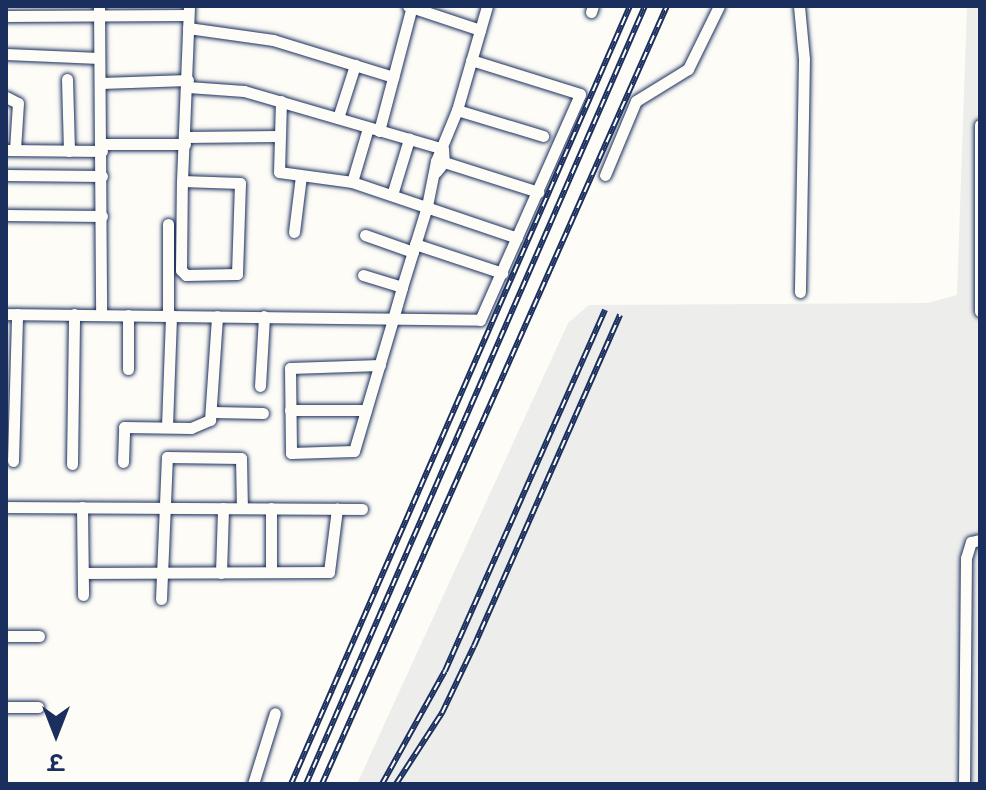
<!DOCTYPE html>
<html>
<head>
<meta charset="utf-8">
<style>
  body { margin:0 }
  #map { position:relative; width:986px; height:790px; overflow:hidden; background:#fdfcf7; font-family:"Gochi Hand","Playpen Sans Deva",sans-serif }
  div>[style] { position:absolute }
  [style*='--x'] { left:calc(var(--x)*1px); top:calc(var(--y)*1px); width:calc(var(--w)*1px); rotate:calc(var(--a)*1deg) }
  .built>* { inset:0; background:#edeeec }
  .roads { filter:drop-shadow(0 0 2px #1b2f5e) drop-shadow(0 0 2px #1b2f5e) }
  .minor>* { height:11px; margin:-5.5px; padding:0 5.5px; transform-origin:5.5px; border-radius:5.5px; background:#fdfcf7 }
  .rail>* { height:6px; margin-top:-3px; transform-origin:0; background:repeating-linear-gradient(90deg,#fdfcf7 0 9px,#1b2f5e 0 18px); box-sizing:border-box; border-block:2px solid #1b2f5e }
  span { translate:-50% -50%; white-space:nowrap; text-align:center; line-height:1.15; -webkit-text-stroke:6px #fdfcf7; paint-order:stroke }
  .frame { position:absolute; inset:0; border:8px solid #1b2f5e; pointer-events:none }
  .north { position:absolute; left:16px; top:694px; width:80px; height:80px; -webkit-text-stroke:6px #fdfcf7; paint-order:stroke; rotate:180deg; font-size:22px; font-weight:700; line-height:32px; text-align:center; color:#1b2f5e }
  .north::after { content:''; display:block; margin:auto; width:28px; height:36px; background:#1b2f5e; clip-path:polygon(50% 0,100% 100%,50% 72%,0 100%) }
</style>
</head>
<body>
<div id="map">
  <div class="built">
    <div style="clip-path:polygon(967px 6px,980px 6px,980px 784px,357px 784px,568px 323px,589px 305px,927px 303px,957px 295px)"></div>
  </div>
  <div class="roads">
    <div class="minor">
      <div style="--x:99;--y:6;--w:308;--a:89.6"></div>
      <div style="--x:408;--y:6;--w:76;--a:18.4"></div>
      <div style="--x:799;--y:6;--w:53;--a:84.6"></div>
      <div style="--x:804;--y:59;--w:233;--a:91"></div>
      <div style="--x:591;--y:12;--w:6;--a:-72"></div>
      <div style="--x:6;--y:16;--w:182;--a:-0.3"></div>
      <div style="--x:188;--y:28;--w:86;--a:8"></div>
      <div style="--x:273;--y:40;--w:126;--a:17.1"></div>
      <div style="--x:6;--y:54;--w:93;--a:2.5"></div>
      <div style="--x:67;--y:79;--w:72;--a:88.4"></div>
      <div style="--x:101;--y:83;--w:87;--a:-2"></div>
      <div style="--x:188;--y:87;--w:56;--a:4.1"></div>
      <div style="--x:244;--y:91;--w:207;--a:16.2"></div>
      <div style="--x:443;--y:149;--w:13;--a:86"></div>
      <div style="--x:444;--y:162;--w:13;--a:129"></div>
      <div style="--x:6;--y:97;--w:13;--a:27"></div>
      <div style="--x:18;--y:103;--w:47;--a:93.7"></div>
      <div style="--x:281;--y:101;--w:71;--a:91.6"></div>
      <div style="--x:279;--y:172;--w:74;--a:7.8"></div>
      <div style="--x:352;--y:182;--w:174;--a:18.7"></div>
      <div style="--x:457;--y:110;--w:90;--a:16.8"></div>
      <div style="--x:338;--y:118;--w:56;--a:-72.2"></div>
      <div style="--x:980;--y:125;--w:186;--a:90"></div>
      <div style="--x:379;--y:131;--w:129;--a:-75.2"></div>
      <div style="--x:185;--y:137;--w:93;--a:-0.6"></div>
      <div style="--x:103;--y:144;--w:82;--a:0"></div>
      <div style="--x:6;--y:150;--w:96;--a:0.6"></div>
      <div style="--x:444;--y:162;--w:99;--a:17.7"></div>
      <div style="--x:6;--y:175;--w:96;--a:0.6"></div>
      <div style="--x:605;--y:175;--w:80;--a:-67.3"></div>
      <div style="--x:636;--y:101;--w:61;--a:-31.6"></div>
      <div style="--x:688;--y:69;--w:70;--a:-63.8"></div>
      <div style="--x:182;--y:181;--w:58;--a:2"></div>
      <div style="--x:240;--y:183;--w:91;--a:91.9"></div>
      <div style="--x:237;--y:274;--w:51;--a:178.9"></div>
      <div style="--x:186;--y:275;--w:7;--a:-135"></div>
      <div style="--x:181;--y:270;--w:89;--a:-89.4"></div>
      <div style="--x:182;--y:181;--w:175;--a:-87.7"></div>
      <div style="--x:352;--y:182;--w:56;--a:-73.5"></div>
      <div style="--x:392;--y:195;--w:59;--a:-73.1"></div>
      <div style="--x:6;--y:215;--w:96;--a:0.6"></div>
      <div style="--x:294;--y:232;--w:56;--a:-82.9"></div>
      <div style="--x:365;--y:235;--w:51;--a:19.5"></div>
      <div style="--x:415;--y:244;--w:92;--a:18.4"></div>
      <div style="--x:363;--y:275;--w:41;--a:17.1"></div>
      <div style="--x:6;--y:314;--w:474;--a:0.7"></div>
      <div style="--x:480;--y:320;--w:247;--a:-66.1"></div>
      <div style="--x:580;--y:94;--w:114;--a:-162.7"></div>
      <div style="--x:168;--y:314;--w:90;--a:-90"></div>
      <div style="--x:380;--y:365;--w:90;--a:178.1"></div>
      <div style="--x:290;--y:368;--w:85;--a:89.3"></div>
      <div style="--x:291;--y:453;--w:63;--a:-1.8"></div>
      <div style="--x:354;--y:451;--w:138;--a:-73.5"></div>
      <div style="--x:393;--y:319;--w:33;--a:-74"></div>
      <div style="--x:402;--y:287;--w:85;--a:-72.8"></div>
      <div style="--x:427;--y:206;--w:46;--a:-78.7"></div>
      <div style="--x:436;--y:161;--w:55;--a:-67.6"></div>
      <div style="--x:457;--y:110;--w:108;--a:-73.9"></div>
      <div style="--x:128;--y:369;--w:54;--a:-90"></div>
      <div style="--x:260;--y:386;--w:70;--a:-86.7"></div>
      <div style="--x:290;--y:410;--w:76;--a:0"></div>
      <div style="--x:213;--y:412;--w:50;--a:1.1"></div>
      <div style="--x:167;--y:426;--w:111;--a:-87.9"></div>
      <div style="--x:13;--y:461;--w:147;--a:-88.4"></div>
      <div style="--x:123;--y:462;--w:35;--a:-88"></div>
      <div style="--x:124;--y:427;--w:67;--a:0.9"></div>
      <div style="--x:191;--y:428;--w:21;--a:-23"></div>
      <div style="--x:210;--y:420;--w:104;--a:-86.1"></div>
      <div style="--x:72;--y:464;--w:150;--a:-89.2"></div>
      <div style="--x:6;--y:507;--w:356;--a:0.3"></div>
      <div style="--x:82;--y:507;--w:88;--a:89.3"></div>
      <div style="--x:271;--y:572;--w:64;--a:-90"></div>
      <div style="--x:83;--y:573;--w:246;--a:-0.2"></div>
      <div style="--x:329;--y:572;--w:64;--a:-82.8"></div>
      <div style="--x:221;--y:573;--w:65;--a:-88.2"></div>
      <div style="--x:161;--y:599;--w:142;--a:-87.6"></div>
      <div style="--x:167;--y:457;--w:74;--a:0.8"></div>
      <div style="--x:241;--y:458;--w:50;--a:88.9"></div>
      <div style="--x:6;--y:636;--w:33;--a:0"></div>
      <div style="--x:6;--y:707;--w:32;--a:0"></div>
      <div style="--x:253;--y:784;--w:74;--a:-72.8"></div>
      <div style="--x:964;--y:784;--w:226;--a:-89.5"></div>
      <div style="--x:966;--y:558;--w:17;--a:-73"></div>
      <div style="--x:971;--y:542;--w:9;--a:-13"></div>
    </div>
  </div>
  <div class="rail">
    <div style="--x:291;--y:784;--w:849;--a:-66.46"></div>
    <div style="--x:306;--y:784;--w:849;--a:-66.46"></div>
    <div style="--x:322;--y:784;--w:851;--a:-66.09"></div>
    <div style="--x:382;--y:784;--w:129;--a:-60.9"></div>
    <div style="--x:445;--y:671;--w:395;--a:-66.1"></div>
    <div style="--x:396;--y:784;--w:85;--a:-57.1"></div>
    <div style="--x:442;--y:713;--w:74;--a:-64.5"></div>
    <div style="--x:474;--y:646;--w:362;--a:-66.2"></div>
  </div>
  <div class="frame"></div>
  <div class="north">उ</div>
</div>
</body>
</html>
